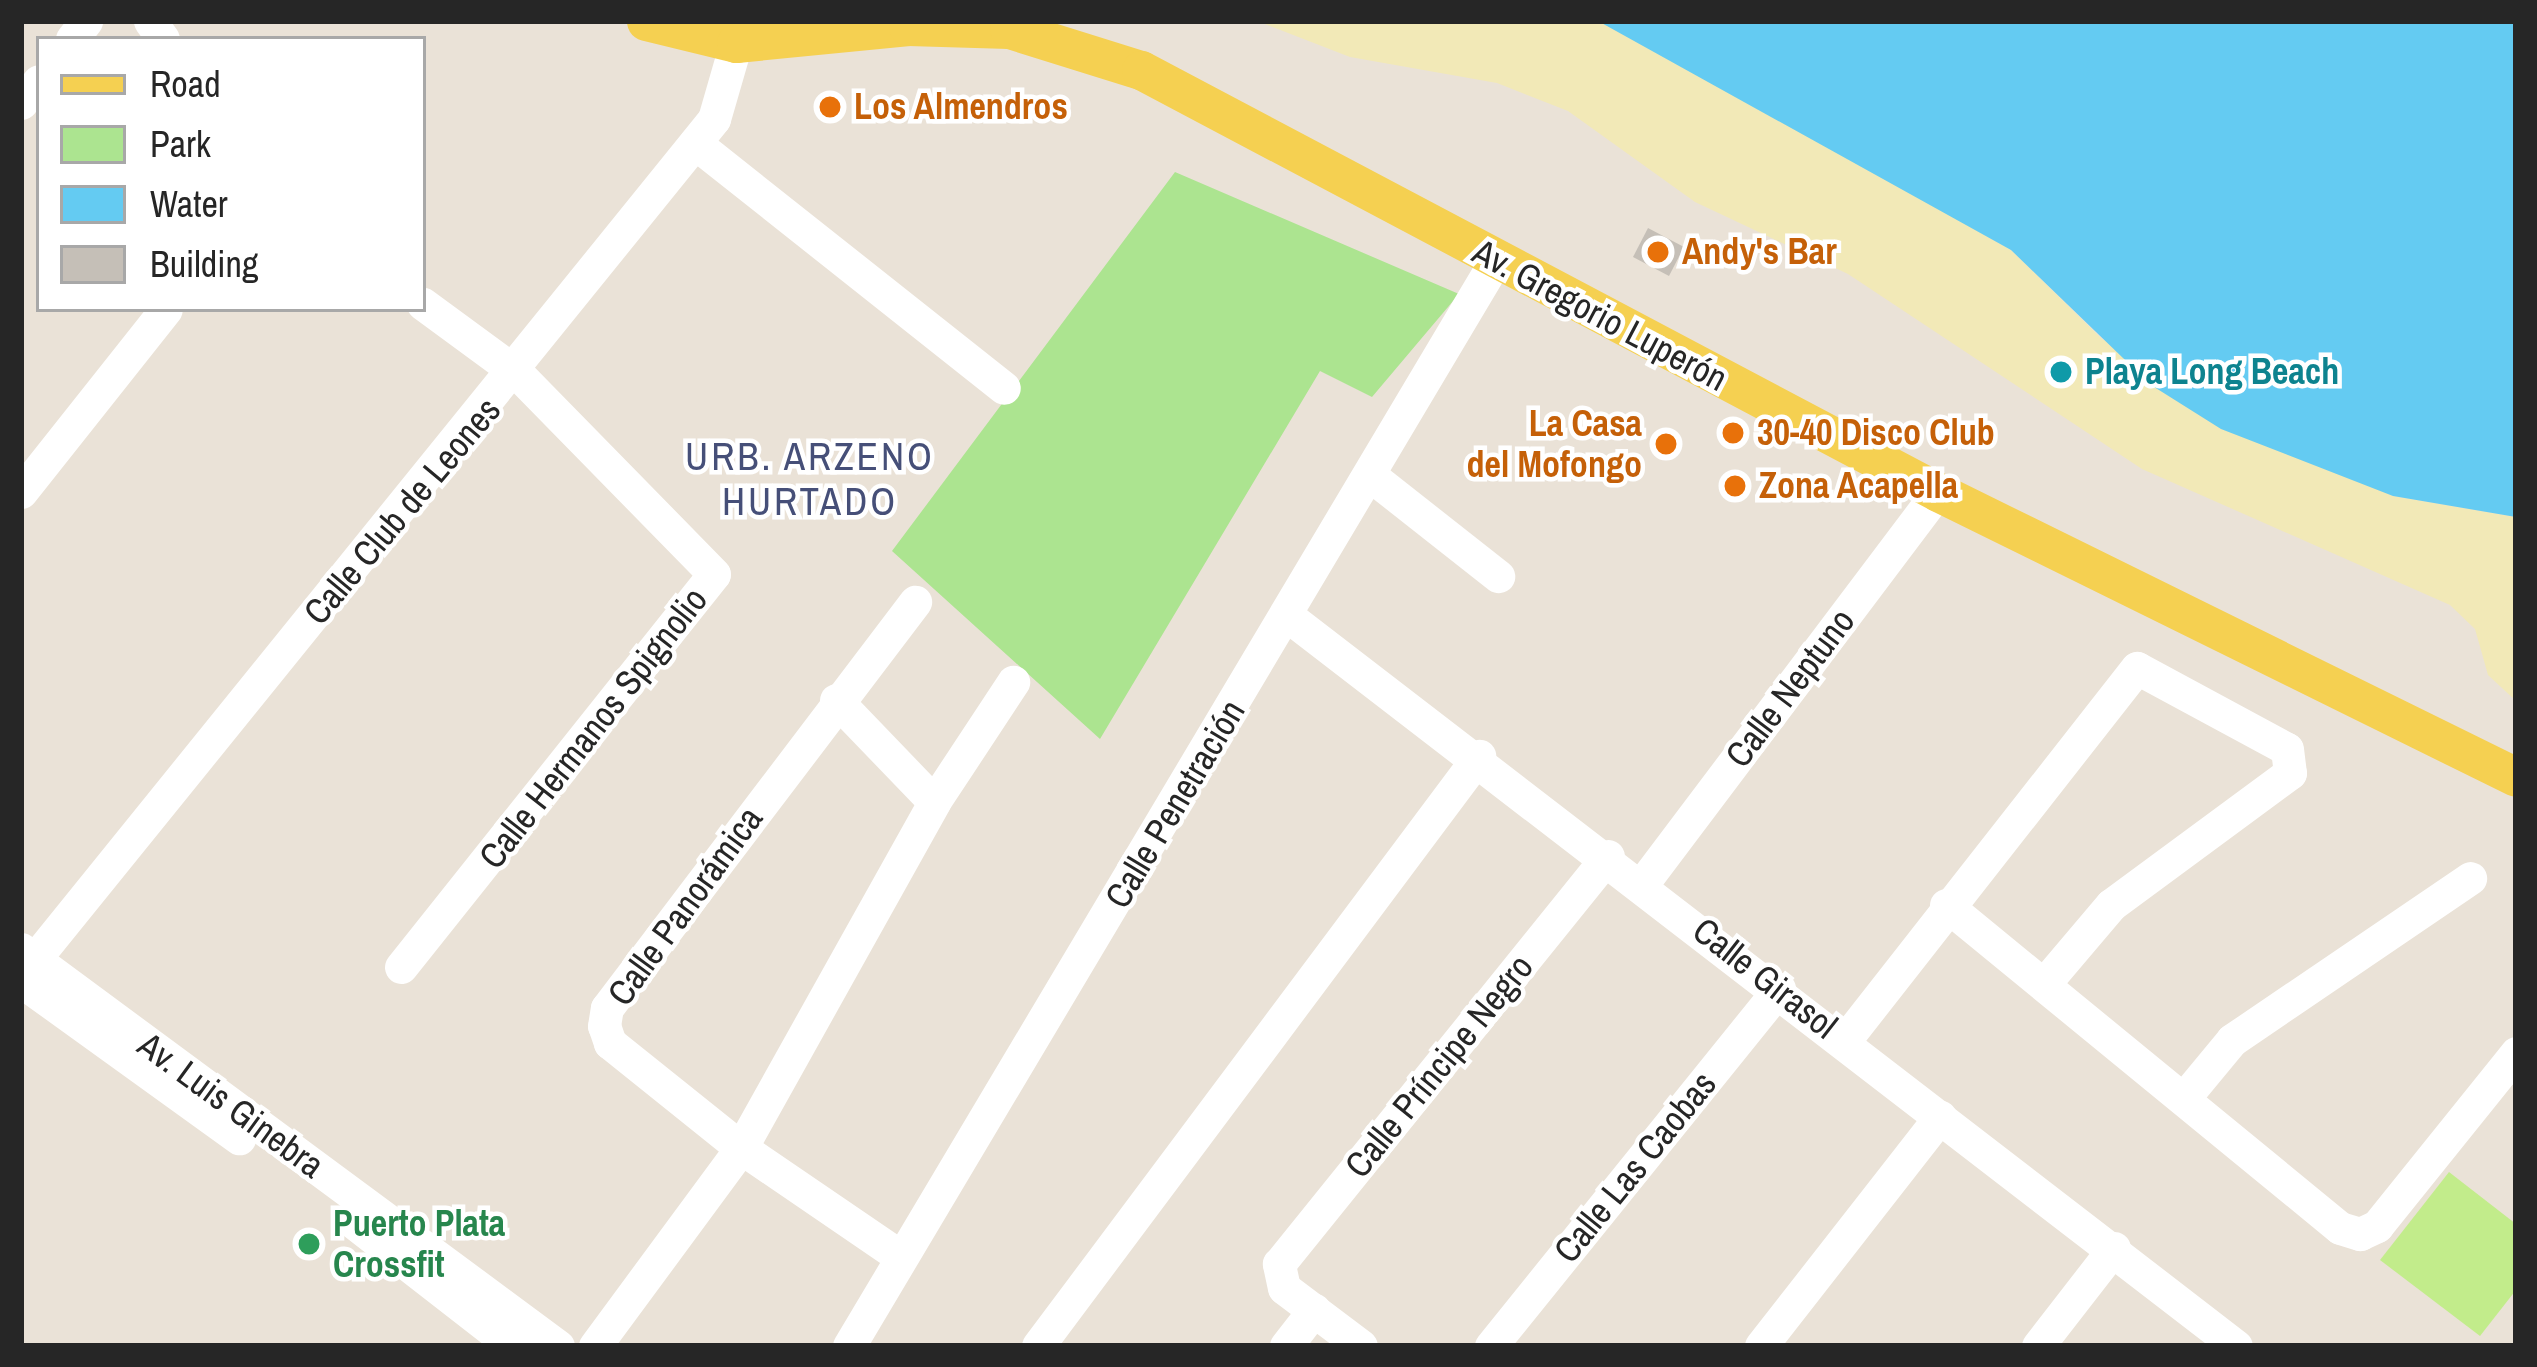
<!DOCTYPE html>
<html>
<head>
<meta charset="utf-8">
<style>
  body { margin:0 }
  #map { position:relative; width:2537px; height:1367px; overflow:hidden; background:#eae2d7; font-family:"Archivo Narrow",sans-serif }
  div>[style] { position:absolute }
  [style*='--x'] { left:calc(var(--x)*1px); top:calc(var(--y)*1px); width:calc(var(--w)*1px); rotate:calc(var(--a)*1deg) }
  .green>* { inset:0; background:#ace490 }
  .sand>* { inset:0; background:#f2e9b7 }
  .pitch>* { inset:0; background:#c2ec8b }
  .water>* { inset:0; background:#64cbf2 }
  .building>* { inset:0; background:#c5bfb7 }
  .minor>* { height:33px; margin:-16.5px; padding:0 16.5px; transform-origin:16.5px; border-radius:16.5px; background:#fff }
  .major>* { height:39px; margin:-19.5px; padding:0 19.5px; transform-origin:19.5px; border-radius:19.5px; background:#f5d051 }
  .dots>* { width:33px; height:33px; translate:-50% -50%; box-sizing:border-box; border:6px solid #fff; border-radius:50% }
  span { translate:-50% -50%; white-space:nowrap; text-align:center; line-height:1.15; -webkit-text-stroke:9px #fff; paint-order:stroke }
  .food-label { font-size:36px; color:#c56008; font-weight:700 }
  .left { translate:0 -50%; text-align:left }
  .right { translate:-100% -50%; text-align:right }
  .street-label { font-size:36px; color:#262626 }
  .culture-label { font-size:36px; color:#0d838f; font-weight:700 }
  .leisure-label { font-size:36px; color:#27864d; font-weight:700 }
  .neighbourhood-label { font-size:39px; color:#464f78; letter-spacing:3px }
  .frame { position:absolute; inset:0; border:24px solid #262626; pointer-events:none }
  .legend { position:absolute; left:36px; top:36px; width:390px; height:276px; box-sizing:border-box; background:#fff; border:3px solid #a8a8a8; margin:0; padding:15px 21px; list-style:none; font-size:36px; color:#262626 }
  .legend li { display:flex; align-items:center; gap:24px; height:60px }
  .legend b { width:60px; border:3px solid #a8a8a8 }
</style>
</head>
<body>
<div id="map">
  <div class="green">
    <div style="clip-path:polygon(1175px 172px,1459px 294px,1372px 397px,1320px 371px,1100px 739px,892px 551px)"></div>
  </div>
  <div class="sand">
    <div style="clip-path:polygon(1257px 21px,1598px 21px,1665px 53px,2011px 250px,2102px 339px,2393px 496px,2516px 517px,2516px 701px,2488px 675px,2475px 629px,2450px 605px,2142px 469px,1848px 274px,1695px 202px,1568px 111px,1497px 83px,1350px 57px)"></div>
  </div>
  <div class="pitch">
    <div style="clip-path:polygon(2449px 1172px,2516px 1224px,2516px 1290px,2480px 1336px,2380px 1260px)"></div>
  </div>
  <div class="water">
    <div style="clip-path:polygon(1598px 21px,2516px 21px,2516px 517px,2393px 496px,2221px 429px,2151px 385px,2011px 250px)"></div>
  </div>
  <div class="building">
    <div style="clip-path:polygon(1648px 228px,1684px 247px,1669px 276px,1633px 257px)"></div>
  </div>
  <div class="minor">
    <div style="--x:150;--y:21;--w:22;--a:54"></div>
    <div style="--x:72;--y:39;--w:23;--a:-52"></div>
    <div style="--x:21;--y:103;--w:28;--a:-51"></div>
    <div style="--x:695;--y:143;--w:394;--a:38.4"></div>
    <div style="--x:1371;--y:476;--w:162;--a:38.2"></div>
    <div style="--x:21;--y:492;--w:233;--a:-51.6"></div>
    <div style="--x:1289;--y:617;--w:1195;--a:37.59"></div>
    <div style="--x:836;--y:700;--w:141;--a:46.1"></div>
    <div style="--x:1643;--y:883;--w:490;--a:-53"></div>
    <div style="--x:1946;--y:905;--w:509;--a:39.34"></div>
    <div style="--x:2340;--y:1228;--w:21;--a:17"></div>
    <div style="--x:2360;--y:1234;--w:19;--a:-25"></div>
    <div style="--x:2377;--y:1226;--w:222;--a:-51.2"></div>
    <div style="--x:21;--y:949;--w:668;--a:36.48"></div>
    <div style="--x:401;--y:967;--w:502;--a:-51.46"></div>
    <div style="--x:714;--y:574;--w:281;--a:-134.4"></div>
    <div style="--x:517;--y:373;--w:117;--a:-143.7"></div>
    <div style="--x:21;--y:976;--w:1102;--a:-51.04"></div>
    <div style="--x:714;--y:119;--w:79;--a:-73.9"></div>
    <div style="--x:21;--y:981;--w:269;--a:35.8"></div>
    <div style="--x:1845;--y:1040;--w:473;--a:-51.9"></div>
    <div style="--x:2137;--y:668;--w:170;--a:28.4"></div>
    <div style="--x:2287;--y:749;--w:24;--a:83"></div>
    <div style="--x:2290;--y:773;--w:222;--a:143.6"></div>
    <div style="--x:2111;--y:905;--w:104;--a:130.3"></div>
    <div style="--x:2184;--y:1098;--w:75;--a:-50.4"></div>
    <div style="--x:2232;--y:1040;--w:288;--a:-34.2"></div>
    <div style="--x:353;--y:1222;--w:202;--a:37.9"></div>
    <div style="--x:901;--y:1257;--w:194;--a:-145.7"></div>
    <div style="--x:741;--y:1148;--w:168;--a:-141.3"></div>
    <div style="--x:610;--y:1043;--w:18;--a:-109"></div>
    <div style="--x:604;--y:1026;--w:18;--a:-81"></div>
    <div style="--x:607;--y:1008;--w:510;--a:-52.82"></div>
    <div style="--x:595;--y:1346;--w:246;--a:-53.6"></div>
    <div style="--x:741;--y:1148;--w:396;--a:-60.8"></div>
    <div style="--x:934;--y:802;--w:144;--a:-56.6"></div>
    <div style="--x:849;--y:1346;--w:1264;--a:-59.22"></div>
    <div style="--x:1038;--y:1346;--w:737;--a:-53.22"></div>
    <div style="--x:1286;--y:1346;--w:46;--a:-52.1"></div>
    <div style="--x:1361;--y:1346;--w:96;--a:-143"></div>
    <div style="--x:1284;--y:1288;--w:25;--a:-102"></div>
    <div style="--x:1279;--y:1264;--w:524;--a:-51.12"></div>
    <div style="--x:1491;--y:1346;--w:459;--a:-51.1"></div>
    <div style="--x:1761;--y:1346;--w:291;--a:-52"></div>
    <div style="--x:2038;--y:1346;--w:124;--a:-52.2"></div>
  </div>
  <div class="major">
    <div style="--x:646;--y:21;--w:93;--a:13.7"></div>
    <div style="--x:736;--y:43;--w:173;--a:-5.6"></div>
    <div style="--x:908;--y:26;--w:101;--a:1.7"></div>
    <div style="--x:1009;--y:29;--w:138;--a:17.3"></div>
    <div style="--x:1141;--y:70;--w:902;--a:27.9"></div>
    <div style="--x:1938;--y:492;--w:644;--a:26.25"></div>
  </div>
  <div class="dots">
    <div style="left:830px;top:107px;background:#e8710a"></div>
    <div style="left:1658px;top:252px;background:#e8710a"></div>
    <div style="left:2061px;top:372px;background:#0f9aa8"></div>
    <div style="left:1733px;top:433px;background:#e8710a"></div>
    <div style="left:1666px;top:444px;background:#e8710a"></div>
    <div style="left:1735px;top:486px;background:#e8710a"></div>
    <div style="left:309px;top:1244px;background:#2e9e5b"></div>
  </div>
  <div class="food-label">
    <span class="left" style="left:854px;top:107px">Los Almendros</span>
    <span class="left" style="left:1682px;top:252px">Andy's Bar</span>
    <span class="right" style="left:1642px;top:444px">La Casa<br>del Mofongo</span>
    <span class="left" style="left:1757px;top:433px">30-40 Disco Club</span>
    <span class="left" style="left:1759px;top:486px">Zona Acapella</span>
  </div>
  <div class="street-label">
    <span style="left:1600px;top:315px;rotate:28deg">Av. Gregorio Luperón</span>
    <span style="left:402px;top:511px;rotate:-50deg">Calle Club de Leones</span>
    <span style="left:1790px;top:688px;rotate:-53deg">Calle Neptuno</span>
    <span style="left:593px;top:728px;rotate:-52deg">Calle Hermanos Spignolio</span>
    <span style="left:1175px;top:804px;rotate:-59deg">Calle Penetración</span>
    <span style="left:685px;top:906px;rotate:-54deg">Calle Panorámica</span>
    <span style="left:1765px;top:978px;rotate:38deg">Calle Girasol</span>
    <span style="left:1439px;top:1066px;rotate:-51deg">Calle Príncipe Negro</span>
    <span style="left:231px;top:1105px;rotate:36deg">Av. Luis Ginebra</span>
    <span style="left:1635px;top:1167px;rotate:-51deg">Calle Las Caobas</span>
  </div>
  <div class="culture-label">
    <span class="left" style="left:2085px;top:372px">Playa Long Beach</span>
  </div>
  <div class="leisure-label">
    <span class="left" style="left:333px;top:1244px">Puerto Plata<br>Crossfit</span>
  </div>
  <div class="neighbourhood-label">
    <span style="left:810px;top:479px">URB. ARZENO<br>HURTADO</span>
  </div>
  <div class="frame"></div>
  <ul class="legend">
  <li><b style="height:15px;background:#f5d051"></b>Road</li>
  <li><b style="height:33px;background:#ace490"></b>Park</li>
  <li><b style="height:33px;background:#64cbf2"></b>Water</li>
  <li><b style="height:33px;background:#c5bfb7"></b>Building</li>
  </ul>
</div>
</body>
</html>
